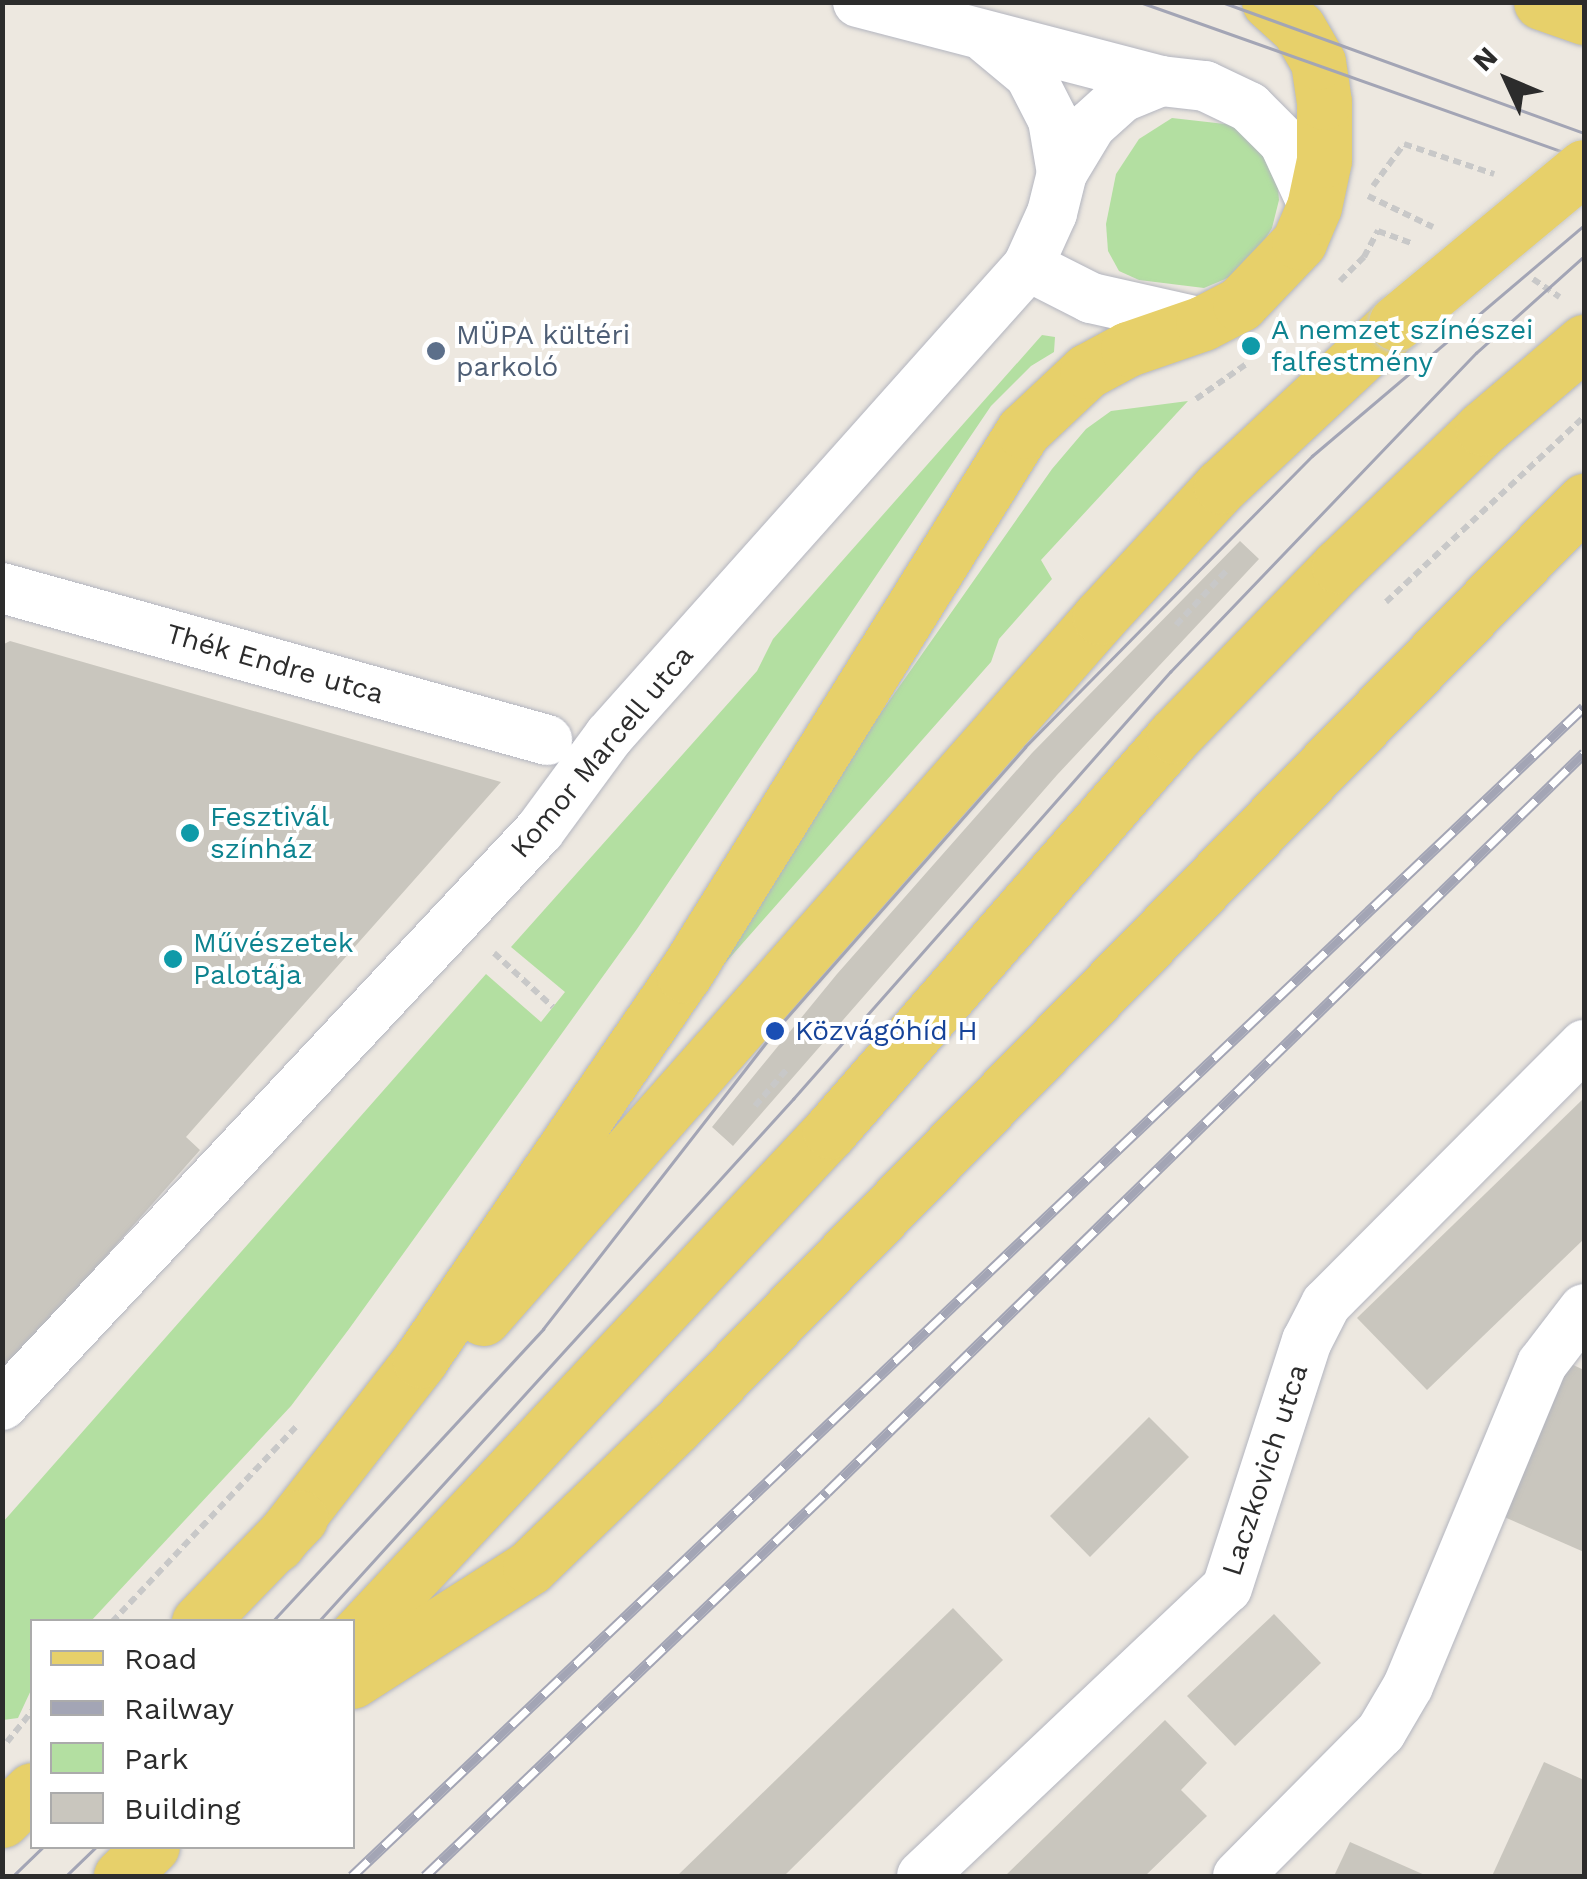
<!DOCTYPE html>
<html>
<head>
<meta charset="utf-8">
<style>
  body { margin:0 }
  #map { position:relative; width:1587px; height:1879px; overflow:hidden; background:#ede8e0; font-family:"Work Sans",sans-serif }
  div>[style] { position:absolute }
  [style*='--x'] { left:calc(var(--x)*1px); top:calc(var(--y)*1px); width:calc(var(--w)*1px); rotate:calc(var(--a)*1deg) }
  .green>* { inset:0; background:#b3dfa1 }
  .building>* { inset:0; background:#c9c6be }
  .path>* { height:6px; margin-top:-3px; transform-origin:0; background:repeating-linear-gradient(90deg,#c8c8c8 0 8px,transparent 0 13px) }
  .roads { filter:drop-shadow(0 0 2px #b3b5bf) drop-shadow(0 0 2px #b3b5bf) }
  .minor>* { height:50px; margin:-25px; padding:0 25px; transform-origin:25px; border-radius:25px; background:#fff }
  .major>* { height:55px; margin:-27.5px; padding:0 27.5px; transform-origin:27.5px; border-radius:27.5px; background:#e7d06a }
  .tram>* { height:2.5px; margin:-1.25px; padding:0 1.25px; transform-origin:1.25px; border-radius:1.25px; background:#a3a5b5 }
  .rail>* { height:11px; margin-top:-5.5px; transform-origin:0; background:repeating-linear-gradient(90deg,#fff 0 22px,#a3a5b5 0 44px); box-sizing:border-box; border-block:2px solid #a3a5b5 }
  .bridges { filter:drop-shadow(0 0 2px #c8c8c8) drop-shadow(0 0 2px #c8c8c8) }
  .major-bridge>* { height:55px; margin:-27.5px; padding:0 27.5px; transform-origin:27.5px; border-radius:27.5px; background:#e7d06a }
  .dots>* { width:28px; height:28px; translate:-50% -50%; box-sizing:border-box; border:5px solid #fff; border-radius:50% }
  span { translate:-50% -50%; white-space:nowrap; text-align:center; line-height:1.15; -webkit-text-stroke:8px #fff; paint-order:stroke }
  .culture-label { font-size:28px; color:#0d838f }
  .left { translate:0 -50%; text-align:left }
  .service-label { font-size:28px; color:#4e5e75 }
  .street-label { font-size:28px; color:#2c2c2c }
  .transit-label { font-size:28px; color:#164399 }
  .frame { position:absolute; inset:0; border:5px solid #2c2c2c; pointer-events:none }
  .legend { position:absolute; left:30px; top:1619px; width:325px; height:230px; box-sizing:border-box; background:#fff; border:2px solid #ababab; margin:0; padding:12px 18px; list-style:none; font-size:30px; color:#2c2c2c }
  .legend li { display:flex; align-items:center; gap:20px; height:50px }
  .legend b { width:50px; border:2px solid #ababab }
  .north { position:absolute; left:1457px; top:30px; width:100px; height:100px; -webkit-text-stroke:8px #fff; paint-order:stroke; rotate:314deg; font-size:28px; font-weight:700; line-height:40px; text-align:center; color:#2c2c2c }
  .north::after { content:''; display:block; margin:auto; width:35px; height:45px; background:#2c2c2c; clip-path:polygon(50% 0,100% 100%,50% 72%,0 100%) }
</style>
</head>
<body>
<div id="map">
  <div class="green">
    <div style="clip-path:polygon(1172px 118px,1234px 125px,1251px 136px,1277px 178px,1279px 200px,1272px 228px,1253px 259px,1230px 277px,1204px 288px,1139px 280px,1119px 271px,1108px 251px,1106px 224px,1116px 174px,1139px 139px)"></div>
    <div style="clip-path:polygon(1042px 335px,1055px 337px,1054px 352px,1031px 366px,991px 406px,637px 929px,349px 1329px,291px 1406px,91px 1621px,32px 1622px,32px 1688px,18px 1718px,3px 1720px,3px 1522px,486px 974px,541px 1022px,565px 992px,511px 947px,757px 671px,773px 639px)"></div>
    <div style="clip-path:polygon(1188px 401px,1041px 560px,1052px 579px,999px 639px,991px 662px,673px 1022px,663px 1023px,1052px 469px,1086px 429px,1111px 411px)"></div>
  </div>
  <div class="building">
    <div style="clip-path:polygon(1240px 541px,1259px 559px,1057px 775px,733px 1146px,712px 1127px,837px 974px,1032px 753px)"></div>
    <div style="clip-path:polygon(10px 641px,501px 782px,186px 1137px,200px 1150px,2px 1374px,2px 645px)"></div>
    <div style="clip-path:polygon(1584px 1098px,1584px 1239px,1427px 1390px,1357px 1318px)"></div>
    <div style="clip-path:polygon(1569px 1363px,1584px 1370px,1584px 1552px,1502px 1516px)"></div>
    <div style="clip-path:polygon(1149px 1417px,1189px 1457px,1090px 1557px,1050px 1516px)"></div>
    <div style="clip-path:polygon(953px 1608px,1003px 1660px,784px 1876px,677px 1876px)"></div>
    <div style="clip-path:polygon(1274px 1614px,1321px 1663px,1235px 1746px,1187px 1696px)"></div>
    <div style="clip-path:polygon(1165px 1720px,1207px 1763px,1181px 1790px,1207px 1816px,1145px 1876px,1005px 1876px)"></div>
    <div style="clip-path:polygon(1544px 1762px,1584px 1780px,1584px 1876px,1492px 1876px)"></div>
    <div style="clip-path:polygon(1350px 1842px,1427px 1876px,1334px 1876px)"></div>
  </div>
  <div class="path">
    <div style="--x:1373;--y:186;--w:52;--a:-53.6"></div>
    <div style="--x:1404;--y:144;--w:95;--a:18.4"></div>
    <div style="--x:1368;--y:196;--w:72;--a:25.5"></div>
    <div style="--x:1533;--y:279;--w:32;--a:34"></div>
    <div style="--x:1340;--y:281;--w:34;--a:-45"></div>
    <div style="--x:1364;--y:257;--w:30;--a:-62"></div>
    <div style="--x:1378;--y:231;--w:38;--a:20"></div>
    <div style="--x:1196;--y:399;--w:60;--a:-34.8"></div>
    <div style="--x:1386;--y:602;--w:271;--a:-43.1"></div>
    <div style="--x:1176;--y:625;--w:76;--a:-47.1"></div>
    <div style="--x:494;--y:953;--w:80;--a:42.5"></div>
    <div style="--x:755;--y:1106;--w:49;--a:-49.1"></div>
    <div style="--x:112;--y:1622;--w:270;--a:-46.7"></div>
    <div style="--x:7;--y:1742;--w:40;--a:-51"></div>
  </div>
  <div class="roads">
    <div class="minor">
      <div style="--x:858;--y:2;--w:313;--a:14.6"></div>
      <div style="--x:1161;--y:81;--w:44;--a:6.5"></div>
      <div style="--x:1205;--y:86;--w:49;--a:25.5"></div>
      <div style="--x:1249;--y:107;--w:49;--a:45"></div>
      <div style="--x:1284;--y:142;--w:72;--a:65.2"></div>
      <div style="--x:987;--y:39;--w:56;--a:39.9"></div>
      <div style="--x:1030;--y:75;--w:51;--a:62.9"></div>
      <div style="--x:1053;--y:120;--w:54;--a:80.4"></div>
      <div style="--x:1028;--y:266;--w:71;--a:26.9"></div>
      <div style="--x:1091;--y:298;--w:115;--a:12.6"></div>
      <div style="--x:2;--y:588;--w:566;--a:15.58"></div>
      <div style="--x:2;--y:1405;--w:787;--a:-46.9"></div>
      <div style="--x:540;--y:830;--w:117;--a:-53.7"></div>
      <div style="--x:609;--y:736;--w:630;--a:-48.28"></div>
      <div style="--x:1028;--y:266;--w:58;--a:-65.6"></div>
      <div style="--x:1052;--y:213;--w:41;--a:-76"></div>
      <div style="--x:1062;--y:173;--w:56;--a:-58.9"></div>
      <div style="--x:1091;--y:125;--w:42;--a:-42.1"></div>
      <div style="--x:1122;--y:97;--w:42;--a:-22.3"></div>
      <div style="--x:922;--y:1876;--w:419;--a:-43.4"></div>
      <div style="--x:1227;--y:1588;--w:260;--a:-72.1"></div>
      <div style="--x:1307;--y:1341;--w:42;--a:-62.8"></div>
      <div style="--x:1326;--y:1304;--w:366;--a:-45.1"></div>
      <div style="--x:1238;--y:1876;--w:203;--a:-45.2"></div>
      <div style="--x:1381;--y:1732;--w:53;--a:-59.6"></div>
      <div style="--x:1408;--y:1686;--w:349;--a:-67.4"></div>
      <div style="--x:1542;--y:1364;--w:69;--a:-52.6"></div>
    </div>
    <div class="major">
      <div style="--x:1541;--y:2;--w:46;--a:19.2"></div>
      <div style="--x:483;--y:1318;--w:934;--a:-48.65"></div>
      <div style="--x:1100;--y:617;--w:178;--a:-47.3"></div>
      <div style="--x:1221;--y:486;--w:239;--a:-43"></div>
      <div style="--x:277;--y:1544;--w:233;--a:-52.1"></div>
      <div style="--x:420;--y:1360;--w:467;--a:-55.6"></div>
      <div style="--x:684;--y:975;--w:641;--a:-58.07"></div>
      <div style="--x:1023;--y:431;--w:88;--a:-43.2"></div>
      <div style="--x:1087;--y:371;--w:47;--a:-28.2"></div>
      <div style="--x:1128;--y:349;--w:79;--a:-19.1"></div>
      <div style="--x:1203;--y:323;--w:42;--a:-27.2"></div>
      <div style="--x:1240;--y:304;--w:86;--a:-46.4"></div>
      <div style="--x:1299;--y:242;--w:38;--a:-67"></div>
      <div style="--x:1314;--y:207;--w:48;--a:-78"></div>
      <div style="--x:1324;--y:160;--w:58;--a:-90"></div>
      <div style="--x:1324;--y:102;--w:40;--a:-98.5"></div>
      <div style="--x:1318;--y:62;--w:39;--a:-120"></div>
      <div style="--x:1298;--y:28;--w:39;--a:-138"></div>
      <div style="--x:199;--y:1622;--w:145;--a:-45.8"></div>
      <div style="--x:352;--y:1641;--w:699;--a:-46.86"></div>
      <div style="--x:830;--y:1131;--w:524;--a:-48.95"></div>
      <div style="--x:1174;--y:736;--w:237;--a:-45.9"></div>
      <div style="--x:1339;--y:566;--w:199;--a:-43.8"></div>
      <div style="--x:1483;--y:428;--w:133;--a:-40.4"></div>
      <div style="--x:352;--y:1681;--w:211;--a:-32.6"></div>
      <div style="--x:530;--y:1567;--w:204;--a:-44"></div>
      <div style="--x:677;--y:1425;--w:1295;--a:-45.53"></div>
      <div style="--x:2;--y:1820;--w:42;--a:-45"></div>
      <div style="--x:121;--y:1876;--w:43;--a:-44.1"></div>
    </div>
  </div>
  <div class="tram">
    <div style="--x:1140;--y:2;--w:471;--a:19.5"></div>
    <div style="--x:1222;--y:2;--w:385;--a:19.9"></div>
    <div style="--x:272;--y:1622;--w:399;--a:-47.2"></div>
    <div style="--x:543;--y:1329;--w:378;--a:-52.1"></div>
    <div style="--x:775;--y:1031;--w:378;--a:-48.6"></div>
    <div style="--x:1025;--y:747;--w:409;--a:-45.4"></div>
    <div style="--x:1312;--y:456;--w:357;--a:-40.3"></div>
    <div style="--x:318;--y:1622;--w:707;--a:-47.75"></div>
    <div style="--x:793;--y:1099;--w:570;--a:-48.56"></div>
    <div style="--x:1170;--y:672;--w:442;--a:-46.2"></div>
    <div style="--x:1476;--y:353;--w:145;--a:-41.9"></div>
    <div style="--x:13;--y:1876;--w:43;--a:-44.1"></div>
    <div style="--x:66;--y:1876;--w:43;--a:-44.1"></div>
  </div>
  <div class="rail">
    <div style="--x:352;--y:1876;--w:1698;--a:-43.5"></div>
    <div style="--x:425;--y:1876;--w:556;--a:-43.69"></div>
    <div style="--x:827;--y:1492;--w:1058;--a:-44.31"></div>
  </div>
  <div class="bridges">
    <div class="major-bridge">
      <div style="--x:1396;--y:323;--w:244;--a:-39.7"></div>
    </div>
  </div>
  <div class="dots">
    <div style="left:1251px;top:346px;background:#0f9aa8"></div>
    <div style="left:436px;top:351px;background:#5c6f8a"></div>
    <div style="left:190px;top:833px;background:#0f9aa8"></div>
    <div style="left:173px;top:959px;background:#0f9aa8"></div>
    <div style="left:775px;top:1031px;background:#1a4fb4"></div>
  </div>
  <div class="culture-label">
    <span class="left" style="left:1271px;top:346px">A nemzet színészei<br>falfestmény</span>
    <span class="left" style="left:210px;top:833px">Fesztivál<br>színház</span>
    <span class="left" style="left:193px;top:959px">Művészetek<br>Palotája</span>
  </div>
  <div class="service-label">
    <span class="left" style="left:456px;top:351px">MÜPA kültéri<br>parkoló</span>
  </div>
  <div class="street-label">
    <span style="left:275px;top:664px;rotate:16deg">Thék Endre utca</span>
    <span style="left:602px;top:752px;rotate:-50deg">Komor Marcell utca</span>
    <span style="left:1265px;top:1470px;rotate:-72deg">Laczkovich utca</span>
  </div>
  <div class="transit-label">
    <span class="left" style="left:795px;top:1031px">Közvágóhíd H</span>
  </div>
  <div class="frame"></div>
  <ul class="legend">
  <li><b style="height:12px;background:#e7d06a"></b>Road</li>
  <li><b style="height:12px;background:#a3a5b5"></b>Railway</li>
  <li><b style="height:28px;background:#b3dfa1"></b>Park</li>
  <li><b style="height:28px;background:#c9c6be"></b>Building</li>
  </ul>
  <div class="north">N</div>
</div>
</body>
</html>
